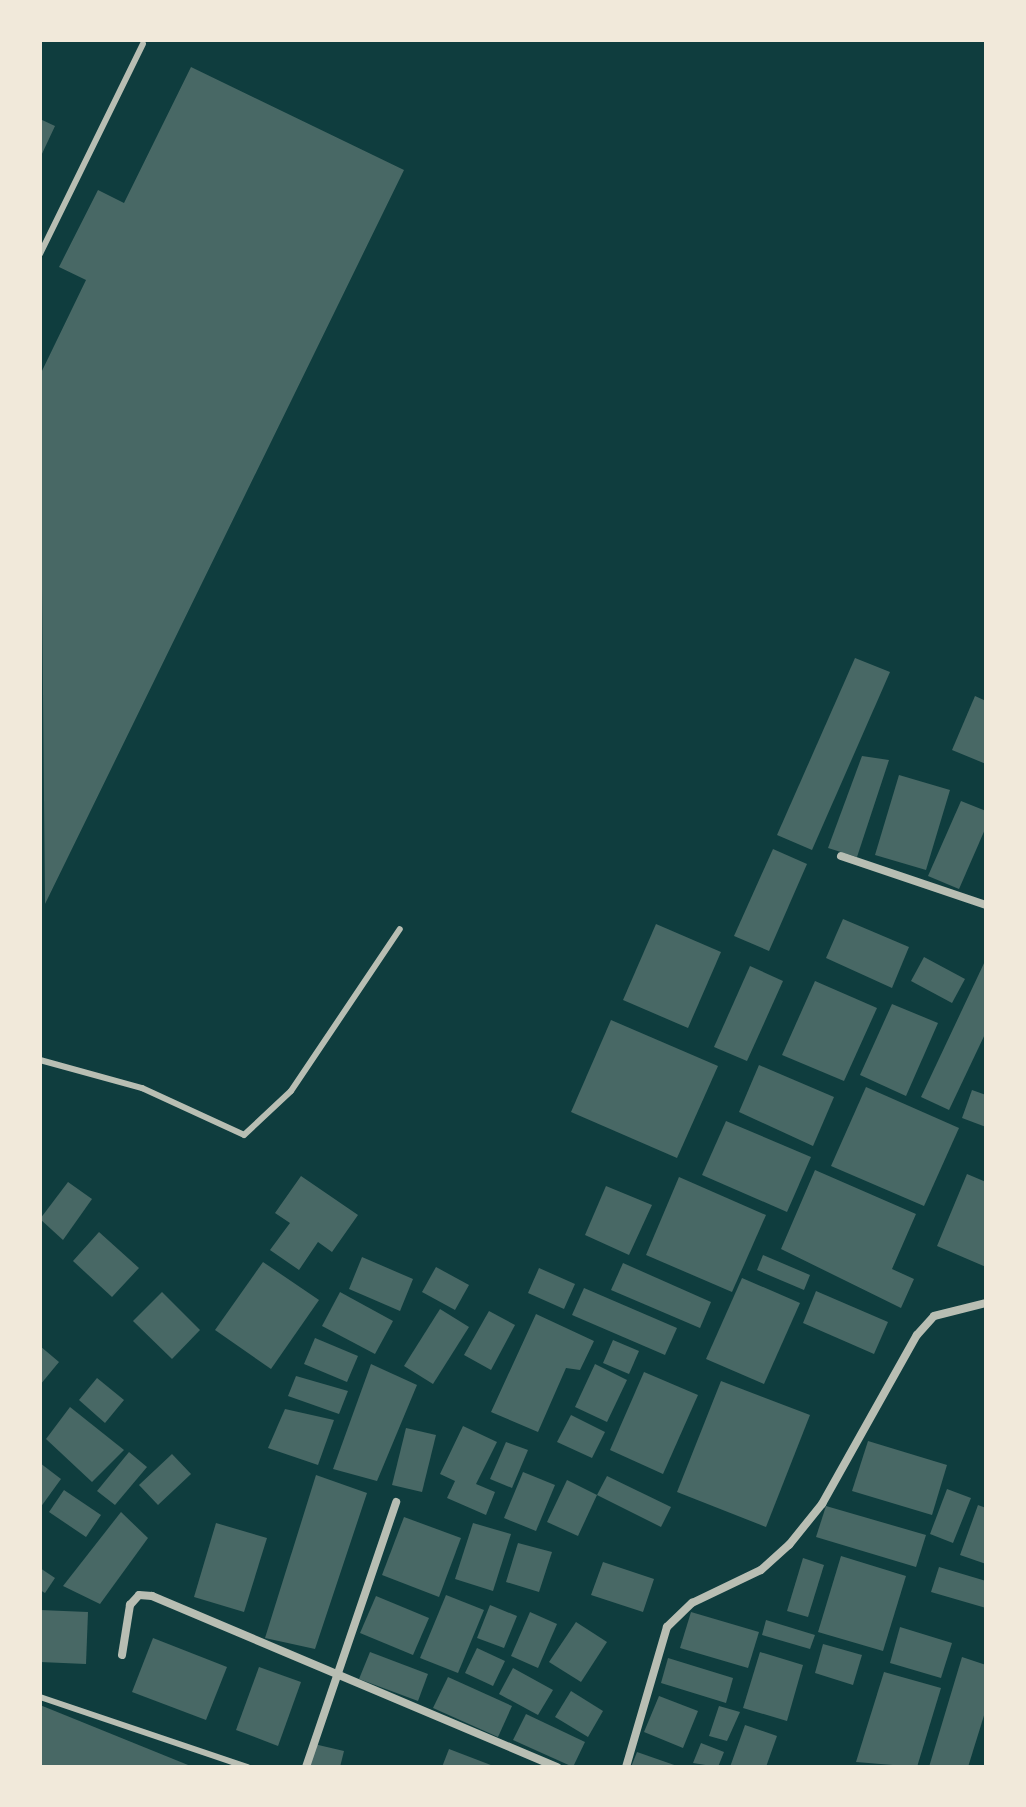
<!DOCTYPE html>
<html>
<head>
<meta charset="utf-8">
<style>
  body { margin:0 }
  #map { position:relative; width:1026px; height:1807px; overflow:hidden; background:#0f3d3e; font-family:"Archivo Narrow",sans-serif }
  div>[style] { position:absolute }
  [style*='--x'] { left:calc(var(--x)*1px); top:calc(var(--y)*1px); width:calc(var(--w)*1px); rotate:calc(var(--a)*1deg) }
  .building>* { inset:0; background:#486865 }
  .service>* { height:6px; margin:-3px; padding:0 3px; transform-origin:3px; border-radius:3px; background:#b8beb3 }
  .minor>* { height:8px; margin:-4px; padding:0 4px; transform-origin:4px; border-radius:4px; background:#b8beb3 }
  span { translate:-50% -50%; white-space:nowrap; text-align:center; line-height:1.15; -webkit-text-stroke:8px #f1e9da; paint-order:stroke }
  .frame { position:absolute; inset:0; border:42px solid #f1e9da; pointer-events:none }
</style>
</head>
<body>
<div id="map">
  <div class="building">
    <div style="clip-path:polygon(191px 67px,404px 170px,45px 904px,40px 375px,86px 280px,59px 267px,98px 190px,124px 203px)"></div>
    <div style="clip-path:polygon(40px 119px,55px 126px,40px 158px)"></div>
    <div style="clip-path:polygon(855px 658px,890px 672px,812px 850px,777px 835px)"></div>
    <div style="clip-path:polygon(975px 696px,986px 701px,986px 764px,952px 750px)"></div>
    <div style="clip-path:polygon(862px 756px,889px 760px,857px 857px,828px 848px)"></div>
    <div style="clip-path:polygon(899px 775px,950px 790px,926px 870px,875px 855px)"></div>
    <div style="clip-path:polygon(961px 801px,986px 811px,986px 827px,959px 889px,928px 876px)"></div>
    <div style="clip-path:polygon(773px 849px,807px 864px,769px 951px,734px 936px)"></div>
    <div style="clip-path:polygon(843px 919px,909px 947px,892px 988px,826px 958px)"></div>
    <div style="clip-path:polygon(656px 924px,721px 952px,688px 1028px,623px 1000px)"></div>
    <div style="clip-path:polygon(924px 957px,965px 979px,952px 1003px,911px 981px)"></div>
    <div style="clip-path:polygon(986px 959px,986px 1032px,949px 1110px,921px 1097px)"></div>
    <div style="clip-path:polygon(750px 966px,783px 981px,747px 1061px,714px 1047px)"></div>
    <div style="clip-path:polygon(815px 981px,877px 1008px,844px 1081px,782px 1055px)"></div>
    <div style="clip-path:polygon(892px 1004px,938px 1023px,906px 1096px,860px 1075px)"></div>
    <div style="clip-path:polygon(611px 1020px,718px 1066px,677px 1158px,571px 1112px)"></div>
    <div style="clip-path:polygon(759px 1065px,834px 1097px,813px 1146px,739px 1112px)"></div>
    <div style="clip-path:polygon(866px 1087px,959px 1128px,924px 1206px,831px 1166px)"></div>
    <div style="clip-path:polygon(972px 1090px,986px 1095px,986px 1127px,962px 1118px)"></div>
    <div style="clip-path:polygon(726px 1121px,811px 1157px,787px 1212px,702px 1175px)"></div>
    <div style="clip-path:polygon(815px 1170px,916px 1214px,892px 1269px,914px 1279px,901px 1308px,781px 1249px)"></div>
    <div style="clip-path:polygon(967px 1174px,986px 1182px,986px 1267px,937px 1246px)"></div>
    <div style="clip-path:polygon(301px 1176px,358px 1215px,332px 1252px,318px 1242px,299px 1270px,270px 1250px,290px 1223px,275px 1213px)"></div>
    <div style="clip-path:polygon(679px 1177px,766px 1215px,732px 1292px,646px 1255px)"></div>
    <div style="clip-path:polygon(68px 1182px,92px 1199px,63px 1240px,40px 1219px)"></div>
    <div style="clip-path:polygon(606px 1186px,652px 1205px,629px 1255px,585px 1235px)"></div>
    <div style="clip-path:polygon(99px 1232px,139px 1268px,112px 1297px,73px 1261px)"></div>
    <div style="clip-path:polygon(763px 1255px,810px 1275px,804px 1290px,757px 1270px)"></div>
    <div style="clip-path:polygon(362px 1257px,413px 1279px,400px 1311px,349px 1289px)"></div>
    <div style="clip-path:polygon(263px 1262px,319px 1300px,271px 1369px,215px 1330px)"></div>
    <div style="clip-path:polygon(623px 1263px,711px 1302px,700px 1328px,611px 1290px)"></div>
    <div style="clip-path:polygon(436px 1267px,469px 1285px,455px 1310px,422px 1292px)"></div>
    <div style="clip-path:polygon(539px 1268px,575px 1284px,564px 1309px,528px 1293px)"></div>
    <div style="clip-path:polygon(742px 1278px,800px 1303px,764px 1384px,706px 1359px)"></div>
    <div style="clip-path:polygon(584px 1288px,677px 1328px,665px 1355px,572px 1315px)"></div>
    <div style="clip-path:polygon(816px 1291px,888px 1322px,874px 1354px,803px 1323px)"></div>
    <div style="clip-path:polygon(162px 1292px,200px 1330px,172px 1359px,133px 1321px)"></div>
    <div style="clip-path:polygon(340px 1292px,393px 1321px,375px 1354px,322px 1326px)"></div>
    <div style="clip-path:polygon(440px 1309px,469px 1327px,433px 1384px,404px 1366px)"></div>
    <div style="clip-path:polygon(489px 1311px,515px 1325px,491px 1370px,464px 1355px)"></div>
    <div style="clip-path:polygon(536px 1314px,594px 1341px,580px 1370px,566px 1368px,538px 1432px,491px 1412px)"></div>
    <div style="clip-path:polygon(315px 1338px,358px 1356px,347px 1382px,304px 1364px)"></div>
    <div style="clip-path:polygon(613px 1340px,639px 1351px,629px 1374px,603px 1363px)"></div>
    <div style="clip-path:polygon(40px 1346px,59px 1362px,40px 1385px)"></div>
    <div style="clip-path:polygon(371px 1364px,417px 1385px,377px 1481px,333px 1469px)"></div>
    <div style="clip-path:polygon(595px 1364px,627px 1380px,607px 1422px,575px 1407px)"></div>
    <div style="clip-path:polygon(644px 1372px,698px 1395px,663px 1474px,610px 1450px)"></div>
    <div style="clip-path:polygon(296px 1376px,348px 1391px,339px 1414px,288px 1396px)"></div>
    <div style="clip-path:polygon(97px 1378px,124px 1400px,105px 1423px,79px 1400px)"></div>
    <div style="clip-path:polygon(721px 1381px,810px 1415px,766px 1527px,677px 1492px)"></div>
    <div style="clip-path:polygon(70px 1407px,124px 1450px,92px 1482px,46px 1439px)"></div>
    <div style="clip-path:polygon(285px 1409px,334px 1420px,318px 1465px,268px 1448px)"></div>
    <div style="clip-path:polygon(571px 1415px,605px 1432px,592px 1458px,557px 1442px)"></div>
    <div style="clip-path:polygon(463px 1426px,497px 1442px,476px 1484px,495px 1492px,486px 1515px,447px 1498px,455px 1481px,440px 1474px)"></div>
    <div style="clip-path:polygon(406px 1428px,436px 1435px,422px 1492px,392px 1485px)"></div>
    <div style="clip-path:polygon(868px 1441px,947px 1465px,932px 1515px,852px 1491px)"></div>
    <div style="clip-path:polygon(506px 1442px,528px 1450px,512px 1488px,490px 1479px)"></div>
    <div style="clip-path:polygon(129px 1452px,147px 1467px,115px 1505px,97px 1491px)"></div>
    <div style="clip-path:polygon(172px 1454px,191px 1474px,158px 1505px,139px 1485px)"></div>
    <div style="clip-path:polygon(40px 1463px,61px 1479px,40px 1508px)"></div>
    <div style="clip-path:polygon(523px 1472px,555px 1485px,536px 1531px,504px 1518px)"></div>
    <div style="clip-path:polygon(316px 1475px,367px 1493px,315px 1649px,265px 1638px)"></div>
    <div style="clip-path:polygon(607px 1476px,671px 1507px,661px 1527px,597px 1495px)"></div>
    <div style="clip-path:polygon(567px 1480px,597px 1495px,578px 1536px,547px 1522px)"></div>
    <div style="clip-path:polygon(947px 1489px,971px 1498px,953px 1543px,930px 1534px)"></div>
    <div style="clip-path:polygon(64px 1490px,101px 1515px,86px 1537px,49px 1512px)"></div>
    <div style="clip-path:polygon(978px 1505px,986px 1508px,986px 1564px,960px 1555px)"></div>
    <div style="clip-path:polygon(826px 1506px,926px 1535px,916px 1567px,816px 1537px)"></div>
    <div style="clip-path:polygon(121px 1512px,148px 1538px,100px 1604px,63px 1586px)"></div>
    <div style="clip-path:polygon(404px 1517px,461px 1538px,439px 1597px,382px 1575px)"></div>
    <div style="clip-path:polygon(216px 1523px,267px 1538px,244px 1612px,194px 1597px)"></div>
    <div style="clip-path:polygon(473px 1523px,511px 1534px,493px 1591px,455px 1579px)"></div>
    <div style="clip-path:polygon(518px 1543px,552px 1552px,539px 1592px,506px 1582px)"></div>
    <div style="clip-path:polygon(841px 1556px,906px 1576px,883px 1651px,818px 1632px)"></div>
    <div style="clip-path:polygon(803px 1558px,824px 1565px,808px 1617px,787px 1611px)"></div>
    <div style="clip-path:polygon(603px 1562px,654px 1579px,643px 1612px,591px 1595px)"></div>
    <div style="clip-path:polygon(939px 1567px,986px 1581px,986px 1608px,931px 1592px)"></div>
    <div style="clip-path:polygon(40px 1568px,55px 1578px,45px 1593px,40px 1590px)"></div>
    <div style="clip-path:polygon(446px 1595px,484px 1610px,458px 1673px,420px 1658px)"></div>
    <div style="clip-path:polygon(376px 1596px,429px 1618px,413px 1655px,360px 1633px)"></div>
    <div style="clip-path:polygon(490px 1605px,517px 1616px,504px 1648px,477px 1638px)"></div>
    <div style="clip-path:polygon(40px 1610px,88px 1612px,86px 1664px,40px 1662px)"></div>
    <div style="clip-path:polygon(530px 1612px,557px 1624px,538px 1668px,511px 1656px)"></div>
    <div style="clip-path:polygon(691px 1612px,759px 1632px,748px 1668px,680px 1648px)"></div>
    <div style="clip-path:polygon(766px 1620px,815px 1635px,810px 1649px,762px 1635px)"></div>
    <div style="clip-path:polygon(576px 1622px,607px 1642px,581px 1682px,549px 1662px)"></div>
    <div style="clip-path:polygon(900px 1627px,952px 1643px,941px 1678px,890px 1663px)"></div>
    <div style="clip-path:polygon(153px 1638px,227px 1667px,206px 1720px,132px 1692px)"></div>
    <div style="clip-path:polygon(823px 1644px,862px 1655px,853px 1685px,815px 1673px)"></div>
    <div style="clip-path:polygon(477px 1648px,505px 1661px,493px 1686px,465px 1673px)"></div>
    <div style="clip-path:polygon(370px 1652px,428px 1674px,418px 1701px,359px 1679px)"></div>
    <div style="clip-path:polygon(760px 1652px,803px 1665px,787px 1721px,743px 1708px)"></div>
    <div style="clip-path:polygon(962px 1657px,986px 1665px,986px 1709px,968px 1767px,929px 1767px)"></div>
    <div style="clip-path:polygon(668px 1658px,733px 1678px,726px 1703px,661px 1683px)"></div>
    <div style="clip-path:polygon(259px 1667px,301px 1682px,278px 1746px,236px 1730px)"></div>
    <div style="clip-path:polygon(513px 1668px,553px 1690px,538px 1715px,499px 1694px)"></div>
    <div style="clip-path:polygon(884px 1672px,941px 1688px,917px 1767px,856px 1762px)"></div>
    <div style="clip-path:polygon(448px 1677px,512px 1706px,498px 1737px,433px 1708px)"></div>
    <div style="clip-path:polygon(571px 1691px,603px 1711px,588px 1737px,555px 1717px)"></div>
    <div style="clip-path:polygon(659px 1696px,698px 1711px,683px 1748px,644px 1732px)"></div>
    <div style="clip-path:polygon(40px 1705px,193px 1767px,40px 1767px)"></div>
    <div style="clip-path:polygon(719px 1706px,740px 1712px,727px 1741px,709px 1736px)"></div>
    <div style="clip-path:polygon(526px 1714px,585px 1742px,573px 1767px,513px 1740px)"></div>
    <div style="clip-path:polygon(745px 1725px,777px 1736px,766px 1767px,730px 1767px)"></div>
    <div style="clip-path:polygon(701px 1743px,724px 1752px,718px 1767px,693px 1763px)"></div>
    <div style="clip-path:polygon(314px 1744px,344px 1751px,340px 1767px,309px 1767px)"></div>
    <div style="clip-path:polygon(449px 1749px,496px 1767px,442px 1767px)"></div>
    <div style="clip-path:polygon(637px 1752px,680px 1767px,631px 1767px)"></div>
  </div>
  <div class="service">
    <div style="--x:40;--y:254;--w:234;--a:-63.9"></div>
    <div style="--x:40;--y:1060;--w:106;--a:15.4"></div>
    <div style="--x:142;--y:1088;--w:112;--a:24.7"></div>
    <div style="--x:244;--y:1135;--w:64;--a:-43.1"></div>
    <div style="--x:291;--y:1091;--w:195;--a:-56.1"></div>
    <div style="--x:40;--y:1697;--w:219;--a:18.7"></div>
  </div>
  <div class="minor">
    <div style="--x:841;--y:856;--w:153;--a:18.7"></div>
    <div style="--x:122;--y:1655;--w:51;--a:-80.9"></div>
    <div style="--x:130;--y:1605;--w:13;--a:-48"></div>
    <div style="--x:139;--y:1595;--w:13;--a:4"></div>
    <div style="--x:152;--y:1596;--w:440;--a:22.9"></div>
    <div style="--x:306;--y:1767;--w:280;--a:-71.2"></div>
    <div style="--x:626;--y:1767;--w:146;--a:-73.7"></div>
    <div style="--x:667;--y:1627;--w:35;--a:-44"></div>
    <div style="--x:692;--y:1603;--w:76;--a:-25.6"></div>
    <div style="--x:761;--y:1570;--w:38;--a:-42"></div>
    <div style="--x:789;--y:1545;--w:53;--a:-51.2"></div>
    <div style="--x:822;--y:1504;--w:194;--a:-60.7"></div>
    <div style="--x:917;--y:1335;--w:25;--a:-48"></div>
    <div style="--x:934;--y:1316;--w:54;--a:-14"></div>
  </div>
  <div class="frame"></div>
</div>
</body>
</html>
